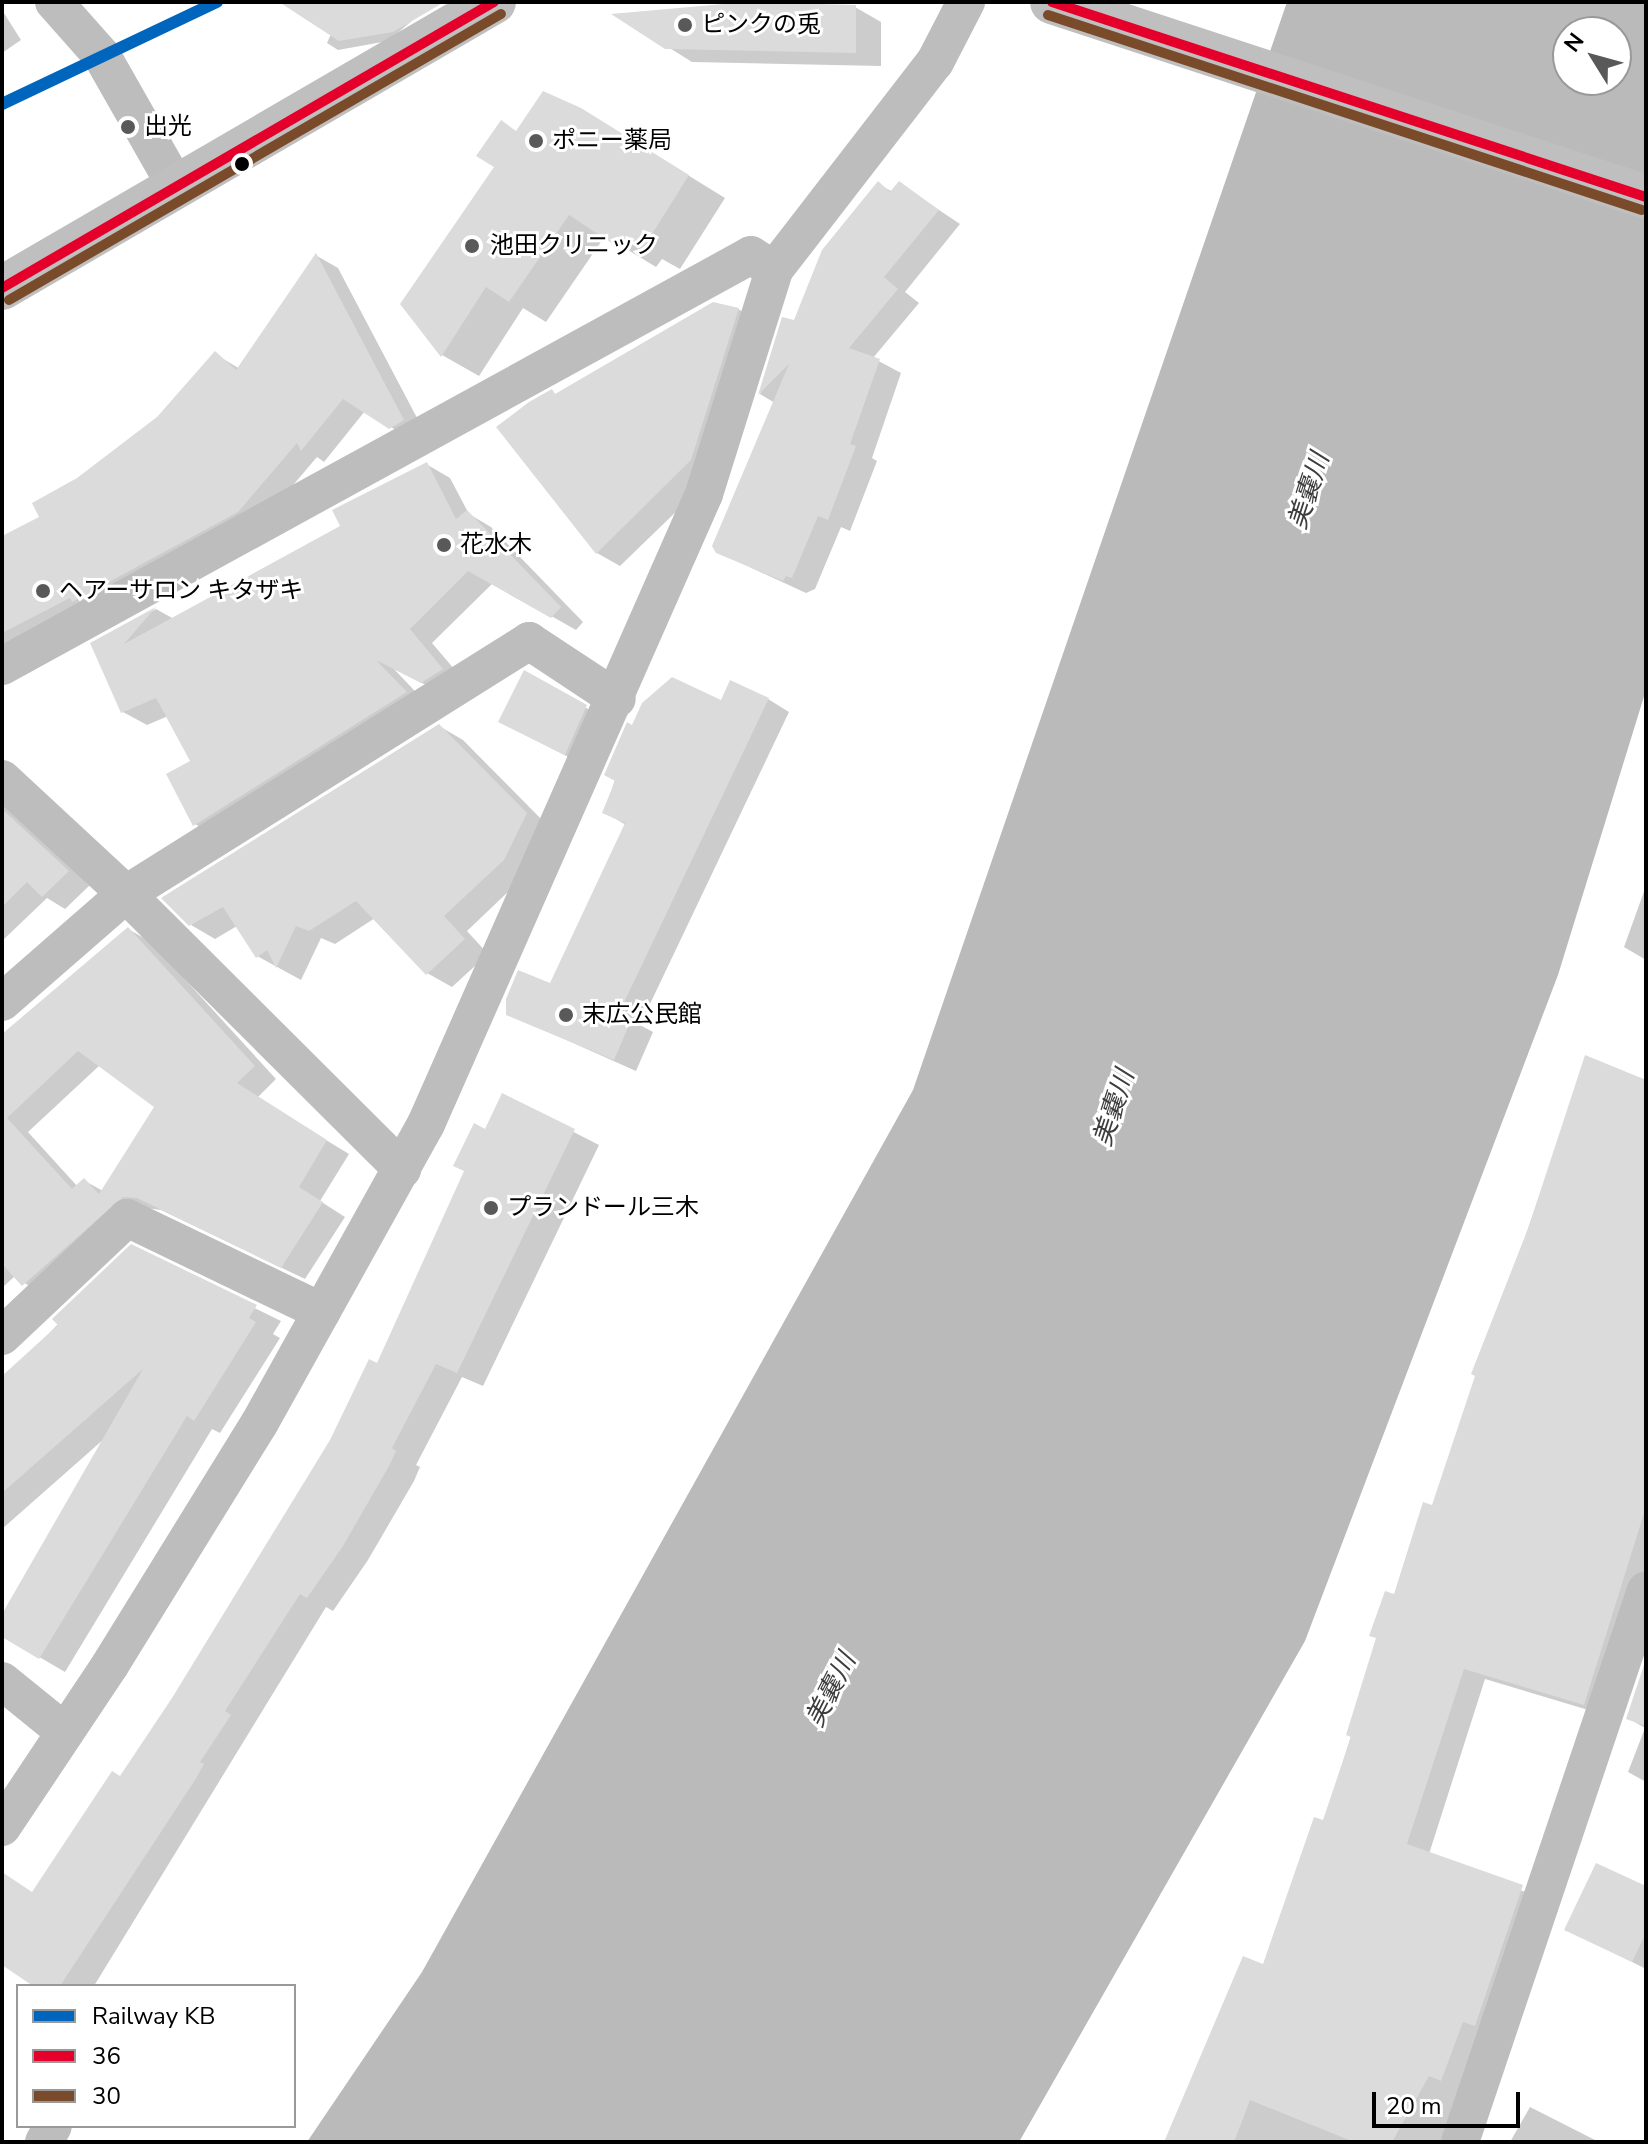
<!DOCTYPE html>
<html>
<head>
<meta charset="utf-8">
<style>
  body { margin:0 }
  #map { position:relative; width:1648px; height:2144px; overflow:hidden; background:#fff; font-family:"Nunito Sans","Noto Sans JP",sans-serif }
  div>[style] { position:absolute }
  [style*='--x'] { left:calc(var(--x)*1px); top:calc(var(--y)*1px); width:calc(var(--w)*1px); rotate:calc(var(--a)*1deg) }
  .water>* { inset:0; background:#bababa }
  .shadow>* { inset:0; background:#0003 }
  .building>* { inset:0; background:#dbdbdb }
  .street>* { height:38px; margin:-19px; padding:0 19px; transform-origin:19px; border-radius:19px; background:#bdbdbd }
  .secondary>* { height:44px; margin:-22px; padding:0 22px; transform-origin:22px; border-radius:22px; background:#bfbfbf }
  .bus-1>* { height:10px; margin:-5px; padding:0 5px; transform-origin:5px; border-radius:5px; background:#e4002b }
  .bus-2>* { height:10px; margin:-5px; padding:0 5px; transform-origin:5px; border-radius:5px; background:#7a4b2a }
  .rail-1>* { height:12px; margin:-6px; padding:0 6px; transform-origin:6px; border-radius:6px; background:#0065bd }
  .dots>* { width:22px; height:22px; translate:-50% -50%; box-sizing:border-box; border:4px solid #fff; border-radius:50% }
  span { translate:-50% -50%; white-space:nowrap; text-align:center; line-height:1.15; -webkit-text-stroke:6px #fff; paint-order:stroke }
  .poi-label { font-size:24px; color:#000 }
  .left { translate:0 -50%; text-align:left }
  .water-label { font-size:26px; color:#3d3d3d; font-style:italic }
  .frame { position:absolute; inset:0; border:4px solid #000; pointer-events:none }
  .legend { position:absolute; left:16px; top:1984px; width:280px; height:144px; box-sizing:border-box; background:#fff; border:2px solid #999; margin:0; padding:10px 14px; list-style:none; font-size:24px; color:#000 }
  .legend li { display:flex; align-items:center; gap:16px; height:40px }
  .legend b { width:40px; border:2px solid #999 }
  .north { position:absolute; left:1552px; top:16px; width:80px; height:80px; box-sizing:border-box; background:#fff; border:2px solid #999; border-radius:50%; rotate:307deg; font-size:22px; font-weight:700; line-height:32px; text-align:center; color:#000 }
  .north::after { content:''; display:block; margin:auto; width:28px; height:36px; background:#595959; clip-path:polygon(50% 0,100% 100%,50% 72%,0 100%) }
  .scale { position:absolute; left:1372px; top:2092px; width:148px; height:36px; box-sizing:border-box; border:4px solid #000; border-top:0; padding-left:10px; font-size:24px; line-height:28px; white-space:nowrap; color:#000; -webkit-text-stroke:6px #fff; paint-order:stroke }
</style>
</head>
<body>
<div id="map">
  <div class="water">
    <div style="clip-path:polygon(evenodd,1287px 2px,1646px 2px,1646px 690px,1558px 975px,1305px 1641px,1019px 2142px,307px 2142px,422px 1972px,913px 1090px,1287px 2px,1568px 32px,1616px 32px,1616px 80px,1568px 80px,1568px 32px)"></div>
  </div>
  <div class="shadow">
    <div style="clip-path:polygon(434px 2px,388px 41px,338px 50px,327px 43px,345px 2px)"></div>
    <div style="clip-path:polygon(783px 2px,855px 7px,881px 22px,881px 66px,692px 62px,617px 15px)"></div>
    <div style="clip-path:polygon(2px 10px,21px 40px,2px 53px)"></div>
    <div style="clip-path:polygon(618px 132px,725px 198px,680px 269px,662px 259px,656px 267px,605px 236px,546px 322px,523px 308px,479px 376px,442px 355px,402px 304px,518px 133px)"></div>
    <div style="clip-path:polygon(878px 184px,893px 192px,900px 184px,960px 224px,905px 292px,919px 303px,873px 358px,901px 373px,872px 458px,877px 461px,850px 531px,841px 527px,815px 589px,806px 593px,717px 552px,775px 403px,760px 394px,784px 320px,795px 322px)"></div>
    <div style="clip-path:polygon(317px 256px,338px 268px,425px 433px,412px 440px,365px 411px,324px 462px,317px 457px,260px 524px,2px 657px,2px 538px,41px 517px,78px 480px,158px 419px,215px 354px,240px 369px)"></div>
    <div style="clip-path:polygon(738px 309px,762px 323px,715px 474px,620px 566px,597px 553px,552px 392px,557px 395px)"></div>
    <div style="clip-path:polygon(426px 464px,450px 478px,469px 514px,491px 527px,583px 622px,576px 630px,493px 583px,432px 643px,466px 683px,446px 695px,394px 669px,429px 706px,219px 838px,195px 824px,193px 762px,168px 716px,147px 725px,123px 712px,93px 644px,156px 609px,174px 619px,343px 527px)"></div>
    <div style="clip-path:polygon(525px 673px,611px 722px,590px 768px,525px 735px)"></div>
    <div style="clip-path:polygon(768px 699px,789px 712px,640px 1025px,653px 1032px,636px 1071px,508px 1014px,551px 986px,626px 825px,604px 812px,633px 727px,722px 703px)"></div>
    <div style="clip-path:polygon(439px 726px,463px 740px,550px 828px,528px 873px,467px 931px,488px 954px,452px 987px,427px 973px,375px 918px,335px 944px,321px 938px,301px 980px,257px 956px,237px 926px,215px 939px,191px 925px)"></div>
    <div style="clip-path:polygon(2px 801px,90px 885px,65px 909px,47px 898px,2px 941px)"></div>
    <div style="clip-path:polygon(1646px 886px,1646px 960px,1624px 947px)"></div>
    <div style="clip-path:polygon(evenodd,128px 929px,151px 942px,276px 1079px,257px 1098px,349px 1154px,320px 1201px,345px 1217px,305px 1279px,161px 1210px,146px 1208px,46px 1298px,15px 1276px,2px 1288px,2px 1037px,128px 929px,100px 1065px,156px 1107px,103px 1191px,85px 1181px,78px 1187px,28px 1132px,100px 1065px)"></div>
    <div style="clip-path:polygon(1586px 1058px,1646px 1080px,1646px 1583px,1605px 1715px,1485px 1679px,1429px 1854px,1543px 1899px,1441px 2142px,1167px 2142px,1264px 1966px,1324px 1822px,1395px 1596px,1433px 1508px)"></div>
    <div style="clip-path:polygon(503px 1096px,599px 1145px,483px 1386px,462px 1377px,416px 1465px,420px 1467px,414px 1481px,368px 1560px,333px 1611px,326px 1607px,94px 1986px,37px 1986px,2px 1963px,2px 1883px,34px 1893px,121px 1778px,229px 1612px,378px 1366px)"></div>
    <div style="clip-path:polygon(131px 1247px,281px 1321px,273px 1334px,280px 1338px,220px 1433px,212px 1429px,65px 1672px,5px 1637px,2px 1618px,104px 1439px,2px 1529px,2px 1383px)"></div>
    <div style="clip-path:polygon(1646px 1690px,1646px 1782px,1628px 1772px,1645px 1728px,1628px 1718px)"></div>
    <div style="clip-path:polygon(1646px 1889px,1646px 1969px,1567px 1929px)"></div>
    <div style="clip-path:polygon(1530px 2107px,1599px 2142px,1510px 2142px)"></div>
  </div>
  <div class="building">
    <div style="clip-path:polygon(279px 2px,441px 2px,441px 4px,393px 32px,339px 41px)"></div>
    <div style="clip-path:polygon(746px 2px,856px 5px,856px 53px,665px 49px,611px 14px)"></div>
    <div style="clip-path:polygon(543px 91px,581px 108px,689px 175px,642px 250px,625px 238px,619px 248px,569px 215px,509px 302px,486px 287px,441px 357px,400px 304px,494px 167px,476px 156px,501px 120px,516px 131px)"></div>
    <div style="clip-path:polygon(878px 181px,890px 192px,899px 181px,939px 210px,884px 277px,898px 289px,849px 348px,880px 359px,850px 444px,856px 446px,828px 520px,818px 516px,792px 578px,786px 576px,783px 581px,716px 553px,712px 546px,789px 364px,758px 395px,782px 317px,794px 320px,822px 250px)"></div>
    <div style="clip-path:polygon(316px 253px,404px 420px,389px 429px,343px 399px,301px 451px,297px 443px,238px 512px,72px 602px,70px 598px,2px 633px,2px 536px,39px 517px,32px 503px,77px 478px,157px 417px,215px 351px,236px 370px)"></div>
    <div style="clip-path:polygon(713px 302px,739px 308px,691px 460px,596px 554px,496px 427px,529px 402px,552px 389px,555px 394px)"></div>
    <div style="clip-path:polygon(427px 462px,456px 519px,467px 510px,561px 607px,551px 618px,468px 571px,410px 629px,443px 669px,421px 683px,376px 660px,407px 692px,193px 826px,166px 774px,190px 761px,156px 698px,121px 713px,90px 643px,156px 607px,124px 644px,340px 526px,332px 510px)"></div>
    <div style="clip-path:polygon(524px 670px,587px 705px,565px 755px,498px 722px)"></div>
    <div style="clip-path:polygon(672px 677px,721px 700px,730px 680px,769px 698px,619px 1013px,632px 1018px,614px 1060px,506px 1015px,506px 999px,518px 970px,550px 983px,625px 823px,602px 813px,615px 781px,604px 775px,627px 722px,632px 725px,642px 703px)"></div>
    <div style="clip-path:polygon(439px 724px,527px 813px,504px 860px,444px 916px,465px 939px,426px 975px,356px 901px,309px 931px,296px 926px,276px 968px,267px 950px,256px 958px,223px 907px,189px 926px,161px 898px)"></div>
    <div style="clip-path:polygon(2px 809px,69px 871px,42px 897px,27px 882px,2px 907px)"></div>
    <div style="clip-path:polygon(evenodd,128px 927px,255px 1066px,237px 1083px,327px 1140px,299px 1187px,323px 1202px,281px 1268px,137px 1198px,123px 1197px,22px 1286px,2px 1264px,2px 1034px,128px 927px,78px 1051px,154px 1107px,99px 1194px,84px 1178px,72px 1189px,7px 1118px,78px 1051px)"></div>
    <div style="clip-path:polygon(1585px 1055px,1646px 1080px,1646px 1507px,1584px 1705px,1464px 1669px,1407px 1844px,1523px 1885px,1475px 2026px,1463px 2022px,1441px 2081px,1429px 2076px,1392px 2142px,1354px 2142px,1250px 2100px,1234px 2142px,1164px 2142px,1243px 1956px,1263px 1964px,1314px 1817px,1323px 1820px,1351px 1737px,1346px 1735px,1376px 1638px,1369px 1636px,1385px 1591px,1394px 1594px,1423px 1502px,1432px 1505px,1475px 1376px,1471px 1374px,1529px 1226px)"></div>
    <div style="clip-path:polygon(502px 1093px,575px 1129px,457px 1373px,436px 1364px,392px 1448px,396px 1451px,389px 1466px,343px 1546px,307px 1598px,300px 1594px,225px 1711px,231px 1715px,200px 1762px,204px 1764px,195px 1780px,60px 1986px,33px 1986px,2px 1965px,2px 1872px,32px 1892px,112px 1771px,120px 1776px,172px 1698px,330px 1440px,369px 1359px,377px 1363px,464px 1171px,453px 1166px,474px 1123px,485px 1129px)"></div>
    <div style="clip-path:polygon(131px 1244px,257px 1305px,249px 1318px,256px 1322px,194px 1421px,187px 1416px,39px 1659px,2px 1637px,2px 1614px,143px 1369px,2px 1493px,2px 1376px,58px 1325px,52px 1319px)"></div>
    <div style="clip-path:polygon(1646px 1659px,1646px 1726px,1626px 1719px)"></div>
    <div style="clip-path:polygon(1596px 1863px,1646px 1886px,1646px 1933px,1632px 1962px,1564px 1930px)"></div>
  </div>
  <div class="street">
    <div style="--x:54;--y:2;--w:72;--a:48.4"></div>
    <div style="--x:102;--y:56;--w:152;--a:60.4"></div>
    <div style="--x:2;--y:666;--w:854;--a:-28.75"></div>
    <div style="--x:751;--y:255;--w:27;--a:33"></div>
    <div style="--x:2;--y:779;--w:169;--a:42.8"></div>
    <div style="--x:126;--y:894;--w:390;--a:44.9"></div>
    <div style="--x:2;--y:1002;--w:164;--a:-41.1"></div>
    <div style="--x:126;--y:894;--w:476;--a:-32.1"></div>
    <div style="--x:529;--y:641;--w:105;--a:33.4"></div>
    <div style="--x:2;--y:1336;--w:172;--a:-43.3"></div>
    <div style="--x:127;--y:1218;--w:216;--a:25.7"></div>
    <div style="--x:2;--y:1681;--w:81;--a:39"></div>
    <div style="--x:2;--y:1827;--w:195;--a:-56.3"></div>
    <div style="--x:110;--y:1665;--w:283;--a:-58.3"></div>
    <div style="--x:259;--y:1424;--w:343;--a:-60.9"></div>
    <div style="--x:426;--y:1124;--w:689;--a:-66.19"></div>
    <div style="--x:704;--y:494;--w:235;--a:-72.6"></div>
    <div style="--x:774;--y:270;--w:263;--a:-52.3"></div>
    <div style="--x:935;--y:62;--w:68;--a:-62.7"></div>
    <div style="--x:44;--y:2142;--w:18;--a:-61"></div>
    <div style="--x:1460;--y:2142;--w:582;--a:-71.38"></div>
  </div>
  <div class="secondary">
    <div style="--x:1052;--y:2;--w:625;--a:18.17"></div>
    <div style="--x:2;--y:288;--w:569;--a:-30.17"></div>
  </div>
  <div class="bus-1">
    <div style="--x:1052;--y:2;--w:625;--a:18.17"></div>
    <div style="--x:2;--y:288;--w:569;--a:-30.17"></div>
  </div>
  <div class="bus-2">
    <div style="--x:1048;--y:15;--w:625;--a:18.17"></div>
    <div style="--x:9;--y:300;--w:569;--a:-30.17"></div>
  </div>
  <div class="rail-1">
    <div style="--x:2;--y:104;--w:238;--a:-25.4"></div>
  </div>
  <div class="dots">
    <div style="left:685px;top:25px;background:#595959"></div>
    <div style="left:128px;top:127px;background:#595959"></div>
    <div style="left:536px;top:141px;background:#595959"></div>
    <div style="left:242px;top:164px;background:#000"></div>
    <div style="left:472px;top:246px;background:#595959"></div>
    <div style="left:444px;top:545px;background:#595959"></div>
    <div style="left:43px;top:591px;background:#595959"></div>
    <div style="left:566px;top:1015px;background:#595959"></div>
    <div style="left:491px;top:1208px;background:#595959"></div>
  </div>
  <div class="poi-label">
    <span class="left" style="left:701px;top:25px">ピンクの兎</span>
    <span class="left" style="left:144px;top:127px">出光</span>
    <span class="left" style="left:552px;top:141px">ポニー薬局</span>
    <span class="left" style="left:490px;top:246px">池田クリニック</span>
    <span class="left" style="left:460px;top:545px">花水木</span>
    <span class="left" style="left:59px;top:591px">ヘアーサロン キタザキ</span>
    <span class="left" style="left:582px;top:1015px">末広公民館</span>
    <span class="left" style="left:507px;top:1208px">プランドール三木</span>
  </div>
  <div class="water-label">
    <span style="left:1309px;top:491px;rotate:-72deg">美嚢川</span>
    <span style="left:1114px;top:1108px;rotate:-72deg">美嚢川</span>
    <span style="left:831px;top:1690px;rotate:-63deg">美嚢川</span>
  </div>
  <div class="frame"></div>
  <ul class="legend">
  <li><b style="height:10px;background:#0065bd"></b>Railway KB</li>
  <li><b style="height:10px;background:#e4002b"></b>36</li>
  <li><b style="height:10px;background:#7a4b2a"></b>30</li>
  </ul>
  <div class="north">N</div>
  <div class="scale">20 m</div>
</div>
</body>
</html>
